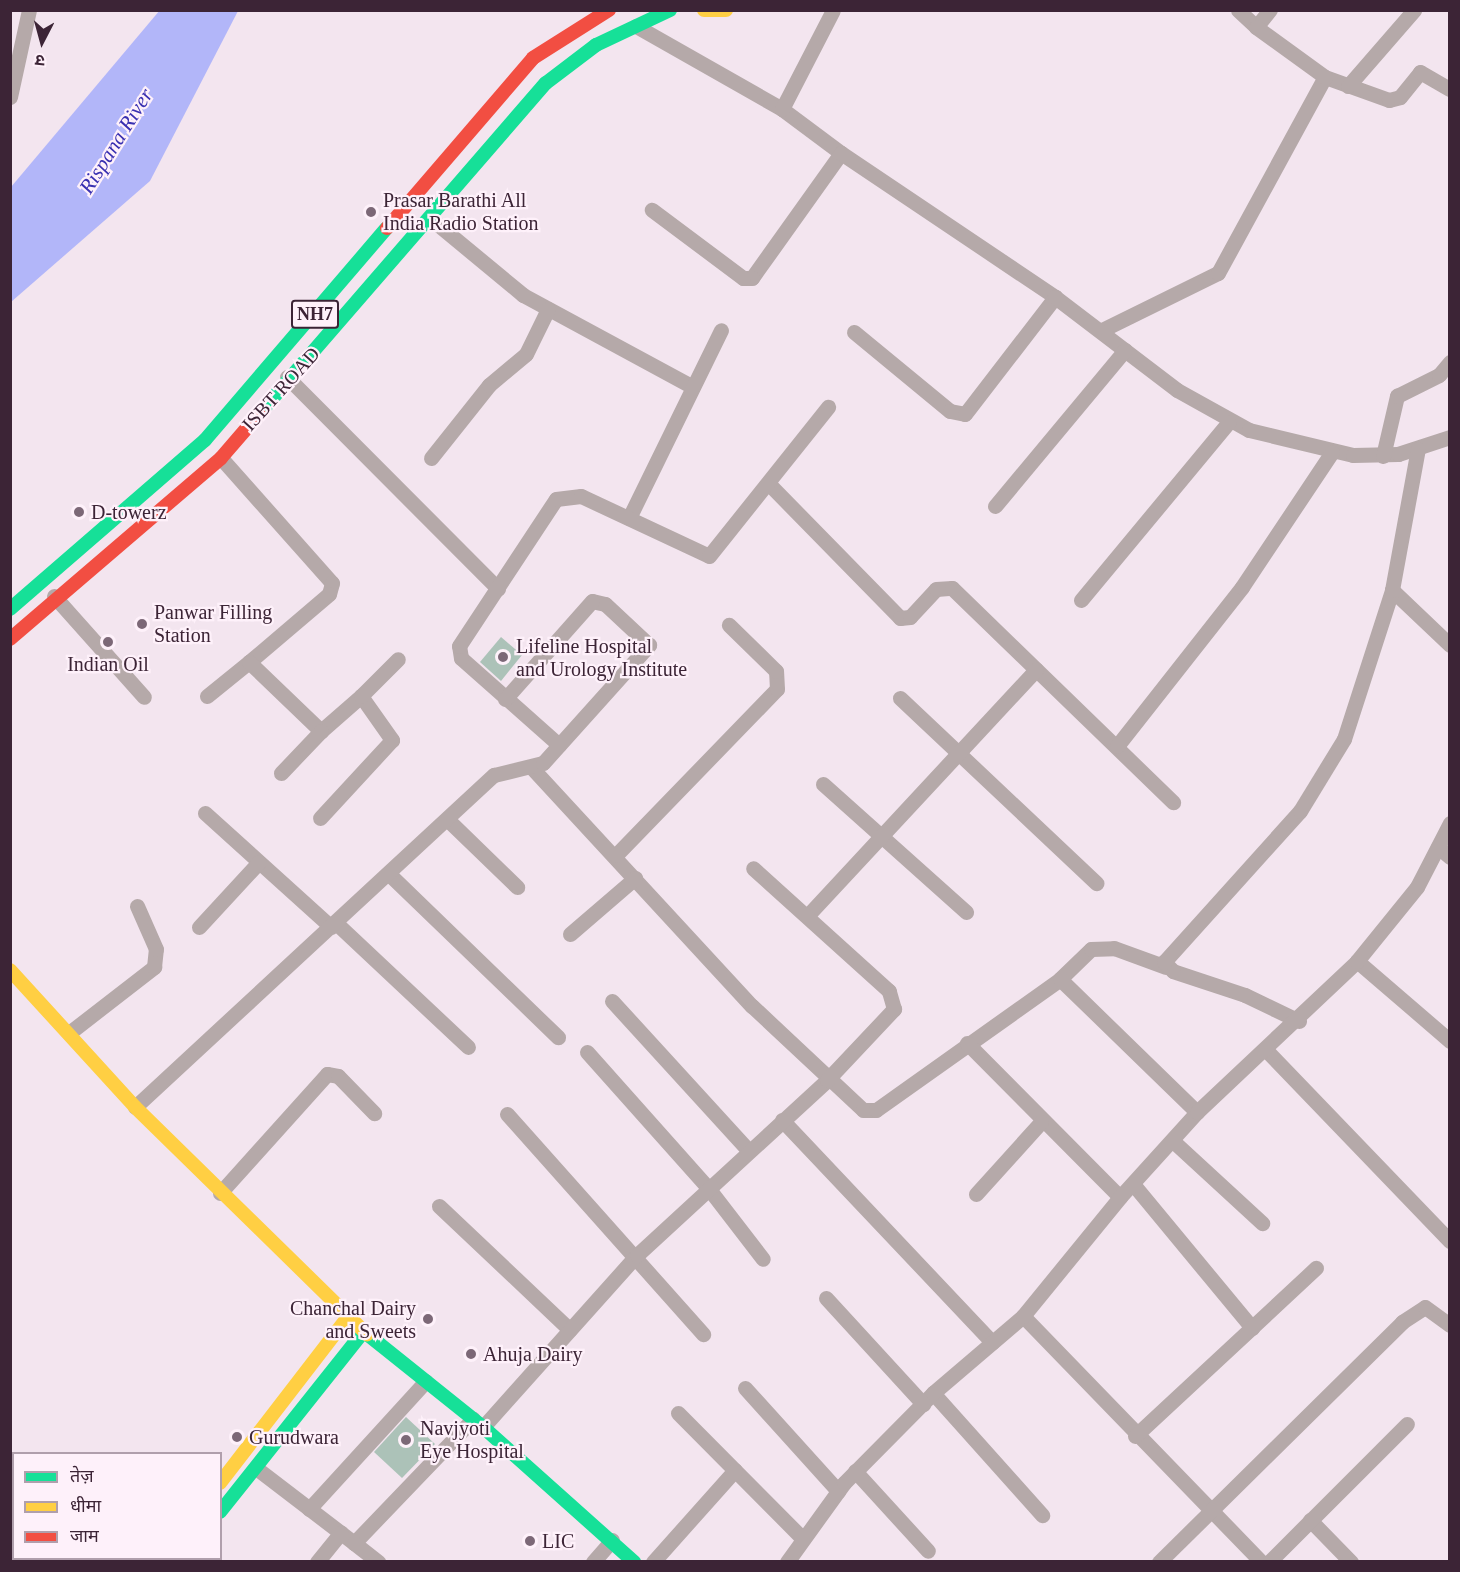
<!DOCTYPE html>
<html>
<head>
<meta charset="utf-8">
<style>
  body { margin:0 }
  #map { position:relative; width:1460px; height:1572px; overflow:hidden; background:#f3e5ef; font-family:"Times New Roman","Noto Sans Devanagari",serif }
  div>[style] { position:absolute }
  [style*='--x'] { left:calc(var(--x)*1px); top:calc(var(--y)*1px); width:calc(var(--w)*1px); rotate:calc(var(--a)*1deg) }
  .water>* { inset:0; background:#b2b6f9 }
  .building>* { inset:0; background:#acc2b8 }
  .street>* { height:15px; margin:-7.5px; padding:0 7.5px; transform-origin:7.5px; border-radius:7.5px; background:#b5a9a9 }
  .fast>* { height:14px; margin:-7px; padding:0 7px; transform-origin:7px; border-radius:7px; background:#16e098 }
  .slow>* { height:14px; margin:-7px; padding:0 7px; transform-origin:7px; border-radius:7px; background:#ffcf43 }
  .jam>* { height:14px; margin:-7px; padding:0 7px; transform-origin:7px; border-radius:7px; background:#f24e42 }
  .dots>* { width:16px; height:16px; translate:-50% -50%; box-sizing:border-box; border:3px solid #fef1fa; border-radius:50% }
  span { translate:-50% -50%; white-space:nowrap; text-align:center; line-height:1.15; -webkit-text-stroke:4.5px #fef1fa; paint-order:stroke }
  .shield-label span { padding:2px 4px; background:#fef1fa; border:2px solid; border-radius:4px; -webkit-text-stroke-width:0 }
  .shield-label { font-size:18px; color:#3c2436; font-weight:700 }
  .poi-label { font-size:20px; color:#3c2436 }
  .left { translate:0 -50%; text-align:left }
  .right { translate:-100% -50%; text-align:right }
  .street-label { font-size:20px; color:#3c2436 }
  .water-label { font-size:21px; color:#3930b1; font-style:italic }
  .frame { position:absolute; inset:0; border:12px solid #3c2436; pointer-events:none }
  .legend { position:absolute; left:12px; top:1452px; width:210px; height:108px; box-sizing:border-box; background:#fef1fa; border:2px solid #b09fac; margin:0; padding:8px 10px; list-style:none; font-size:18px; color:#3c2436 }
  .legend li { display:flex; align-items:center; gap:12px; height:30px }
  .legend b { width:30px; border:2px solid #b09fac }
  .north { position:absolute; left:12px; top:12px; width:60px; height:60px; -webkit-text-stroke:4px #fef1fa; paint-order:stroke; rotate:186deg; font-size:16px; font-weight:700; line-height:24px; text-align:center; color:#3c2436 }
  .north::after { content:''; display:block; margin:auto; width:21px; height:27px; background:#3c2436; clip-path:polygon(50% 0,100% 100%,50% 72%,0 100%) }
</style>
</head>
<body>
<div id="map">
  <div class="water">
    <div style="clip-path:polygon(160px 10px,238px 11px,150px 181px,11px 302px,11px 187px)"></div>
  </div>
  <div class="building">
    <div style="clip-path:polygon(501px 637px,522px 655px,501px 681px,480px 662px)"></div>
    <div style="clip-path:polygon(406px 1417px,435px 1444px,402px 1478px,374px 1452px)"></div>
  </div>
  <div class="street">
    <div style="--x:1238;--y:10;--w:25;--a:43"></div>
    <div style="--x:1256;--y:27;--w:22;--a:-51"></div>
    <div style="--x:636;--y:26;--w:168;--a:29.6"></div>
    <div style="--x:782;--y:109;--w:74;--a:36.7"></div>
    <div style="--x:841;--y:153;--w:153;--a:125.5"></div>
    <div style="--x:752;--y:278;--w:9;--a:180"></div>
    <div style="--x:743;--y:278;--w:114;--a:-143.2"></div>
    <div style="--x:1325;--y:77;--w:68;--a:19.8"></div>
    <div style="--x:1389;--y:100;--w:11;--a:-15"></div>
    <div style="--x:1400;--y:97;--w:32;--a:-51"></div>
    <div style="--x:1420;--y:72;--w:34;--a:30"></div>
    <div style="--x:1348;--y:86;--w:101;--a:-49"></div>
    <div style="--x:10;--y:97;--w:89;--a:-77.7"></div>
    <div style="--x:782;--y:109;--w:111;--a:-62.7"></div>
    <div style="--x:841;--y:153;--w:258;--a:33.9"></div>
    <div style="--x:430;--y:218;--w:121;--a:39.6"></div>
    <div style="--x:523;--y:295;--w:193;--a:28.4"></div>
    <div style="--x:1102;--y:330;--w:129;--a:-26.2"></div>
    <div style="--x:1218;--y:273;--w:223;--a:-61.4"></div>
    <div style="--x:1325;--y:77;--w:85;--a:-144.1"></div>
    <div style="--x:854;--y:332;--w:124;--a:39.5"></div>
    <div style="--x:950;--y:411;--w:15;--a:11"></div>
    <div style="--x:965;--y:414;--w:148;--a:-52.4"></div>
    <div style="--x:1055;--y:297;--w:153;--a:37.3"></div>
    <div style="--x:1177;--y:390;--w:82;--a:29.1"></div>
    <div style="--x:1249;--y:430;--w:107;--a:13.5"></div>
    <div style="--x:1353;--y:455;--w:45;--a:-1.3"></div>
    <div style="--x:1398;--y:454;--w:55;--a:-18.1"></div>
    <div style="--x:287;--y:377;--w:299;--a:45.1"></div>
    <div style="--x:1383;--y:456;--w:62;--a:-76.9"></div>
    <div style="--x:1397;--y:396;--w:47;--a:-26.6"></div>
    <div style="--x:1439;--y:375;--w:17;--a:-50"></div>
    <div style="--x:221;--y:458;--w:167;--a:48.4"></div>
    <div style="--x:332;--y:583;--w:11;--a:105"></div>
    <div style="--x:329;--y:594;--w:105;--a:139.6"></div>
    <div style="--x:431;--y:458;--w:93;--a:-51.5"></div>
    <div style="--x:489;--y:385;--w:48;--a:-40"></div>
    <div style="--x:526;--y:354;--w:50;--a:-63.9"></div>
    <div style="--x:768;--y:483;--w:189;--a:45.6"></div>
    <div style="--x:900;--y:618;--w:10;--a:-6"></div>
    <div style="--x:910;--y:617;--w:38;--a:-47"></div>
    <div style="--x:936;--y:589;--w:16;--a:-4"></div>
    <div style="--x:952;--y:588;--w:308;--a:44.1"></div>
    <div style="--x:995;--y:506;--w:203;--a:-50.2"></div>
    <div style="--x:629;--y:518;--w:209;--a:-63.9"></div>
    <div style="--x:1392;--y:590;--w:80;--a:43.5"></div>
    <div style="--x:54;--y:596;--w:135;--a:48.3"></div>
    <div style="--x:1081;--y:600;--w:231;--a:-50.3"></div>
    <div style="--x:207;--y:696;--w:54;--a:-39"></div>
    <div style="--x:249;--y:662;--w:100;--a:43.8"></div>
    <div style="--x:321;--y:731;--w:53;--a:-41.2"></div>
    <div style="--x:361;--y:696;--w:54;--a:54.8"></div>
    <div style="--x:392;--y:740;--w:106;--a:132.7"></div>
    <div style="--x:361;--y:696;--w:52;--a:-45"></div>
    <div style="--x:900;--y:698;--w:270;--a:43.3"></div>
    <div style="--x:559;--y:745;--w:131;--a:-138.4"></div>
    <div style="--x:461;--y:658;--w:12;--a:-99"></div>
    <div style="--x:459;--y:646;--w:176;--a:-56.6"></div>
    <div style="--x:556;--y:499;--w:25;--a:-7"></div>
    <div style="--x:581;--y:496;--w:141;--a:25.1"></div>
    <div style="--x:709;--y:556;--w:191;--a:-51.4"></div>
    <div style="--x:1117;--y:746;--w:202;--a:-51.8"></div>
    <div style="--x:1242;--y:587;--w:162;--a:-56.3"></div>
    <div style="--x:532;--y:768;--w:324;--a:47.3"></div>
    <div style="--x:752;--y:1006;--w:152;--a:43.1"></div>
    <div style="--x:863;--y:1110;--w:13;--a:0"></div>
    <div style="--x:876;--y:1110;--w:226;--a:-35.4"></div>
    <div style="--x:1060;--y:979;--w:43;--a:-44.1"></div>
    <div style="--x:1091;--y:949;--w:23;--a:-2"></div>
    <div style="--x:1114;--y:948;--w:55;--a:20.1"></div>
    <div style="--x:281;--y:773;--w:58;--a:-46.4"></div>
    <div style="--x:823;--y:784;--w:192;--a:41.8"></div>
    <div style="--x:205;--y:813;--w:170;--a:42.1"></div>
    <div style="--x:449;--y:821;--w:95;--a:44.1"></div>
    <div style="--x:1438;--y:847;--w:16;--a:40"></div>
    <div style="--x:616;--y:855;--w:231;--a:-45.9"></div>
    <div style="--x:777;--y:689;--w:18;--a:-93"></div>
    <div style="--x:776;--y:671;--w:66;--a:-135.6"></div>
    <div style="--x:389;--y:874;--w:235;--a:44"></div>
    <div style="--x:808;--y:915;--w:335;--a:-47.1"></div>
    <div style="--x:336;--y:923;--w:181;--a:43.2"></div>
    <div style="--x:199;--y:927;--w:88;--a:-47.3"></div>
    <div style="--x:570;--y:934;--w:86;--a:-40.7"></div>
    <div style="--x:1357;--y:961;--w:123;--a:40.7"></div>
    <div style="--x:1060;--y:979;--w:191;--a:44.2"></div>
    <div style="--x:612;--y:1001;--w:203;--a:47.6"></div>
    <div style="--x:1299;--y:1021;--w:60;--a:-154.3"></div>
    <div style="--x:1245;--y:995;--w:76;--a:-161.6"></div>
    <div style="--x:1173;--y:971;--w:13;--a:-135"></div>
    <div style="--x:1164;--y:962;--w:203;--a:-48"></div>
    <div style="--x:1300;--y:811;--w:84;--a:-58.6"></div>
    <div style="--x:1344;--y:739;--w:157;--a:-72.1"></div>
    <div style="--x:1392;--y:590;--w:143;--a:-79.6"></div>
    <div style="--x:69;--y:1033;--w:108;--a:-37.8"></div>
    <div style="--x:154;--y:967;--w:18;--a:-84"></div>
    <div style="--x:156;--y:949;--w:47;--a:-113.8"></div>
    <div style="--x:967;--y:1043;--w:217;--a:45.2"></div>
    <div style="--x:1266;--y:1050;--w:265;--a:46.1"></div>
    <div style="--x:587;--y:1052;--w:183;--a:48.3"></div>
    <div style="--x:709;--y:1189;--w:88;--a:52.4"></div>
    <div style="--x:135;--y:1107;--w:489;--a:-42.8"></div>
    <div style="--x:494;--y:775;--w:50;--a:-13.8"></div>
    <div style="--x:543;--y:763;--w:159;--a:-48.1"></div>
    <div style="--x:649;--y:645;--w:60;--a:-137"></div>
    <div style="--x:605;--y:604;--w:13;--a:-167"></div>
    <div style="--x:592;--y:601;--w:131;--a:131.6"></div>
    <div style="--x:507;--y:1114;--w:295;--a:48.3"></div>
    <div style="--x:782;--y:1120;--w:306;--a:46.6"></div>
    <div style="--x:1174;--y:1142;--w:120;--a:42.6"></div>
    <div style="--x:1133;--y:1184;--w:187;--a:50.4"></div>
    <div style="--x:220;--y:1193;--w:160;--a:-48"></div>
    <div style="--x:327;--y:1074;--w:11;--a:10"></div>
    <div style="--x:338;--y:1076;--w:52;--a:45.8"></div>
    <div style="--x:976;--y:1194;--w:97;--a:-47.9"></div>
    <div style="--x:439;--y:1206;--w:180;--a:43.4"></div>
    <div style="--x:826;--y:1298;--w:144;--a:47.5"></div>
    <div style="--x:1023;--y:1316;--w:342;--a:45.9"></div>
    <div style="--x:745;--y:1388;--w:139;--a:47.9"></div>
    <div style="--x:933;--y:1393;--w:164;--a:48.2"></div>
    <div style="--x:678;--y:1413;--w:177;--a:45.2"></div>
    <div style="--x:483;--y:1427;--w:231;--a:-48.2"></div>
    <div style="--x:637;--y:1255;--w:258;--a:-42.6"></div>
    <div style="--x:827;--y:1080;--w:98;--a:-46.7"></div>
    <div style="--x:894;--y:1009;--w:19;--a:-106"></div>
    <div style="--x:889;--y:991;--w:183;--a:-137.9"></div>
    <div style="--x:1135;--y:1436;--w:247;--a:-42.9"></div>
    <div style="--x:256;--y:1468;--w:123;--a:37.4"></div>
    <div style="--x:354;--y:1543;--w:172;--a:-46.2"></div>
    <div style="--x:855;--y:1471;--w:108;--a:47.6"></div>
    <div style="--x:10;--y:1483;--w:5;--a:37"></div>
    <div style="--x:309;--y:1509;--w:173;--a:-47.6"></div>
    <div style="--x:1310;--y:1520;--w:59;--a:45.7"></div>
    <div style="--x:354;--y:1543;--w:31;--a:38"></div>
    <div style="--x:95;--y:1558;--w:6;--a:45"></div>
    <div style="--x:317;--y:1562;--w:38;--a:-51"></div>
    <div style="--x:593;--y:1562;--w:29;--a:-49"></div>
    <div style="--x:653;--y:1562;--w:123;--a:-48.3"></div>
    <div style="--x:787;--y:1562;--w:97;--a:-54.2"></div>
    <div style="--x:844;--y:1483;--w:127;--a:-45.3"></div>
    <div style="--x:933;--y:1393;--w:118;--a:-40.5"></div>
    <div style="--x:1023;--y:1316;--w:154;--a:-50.8"></div>
    <div style="--x:1120;--y:1197;--w:115;--a:-47.8"></div>
    <div style="--x:1197;--y:1112;--w:220;--a:-43.3"></div>
    <div style="--x:1357;--y:961;--w:95;--a:-51"></div>
    <div style="--x:1417;--y:887;--w:72;--a:-62.7"></div>
    <div style="--x:1159;--y:1562;--w:342;--a:-44.6"></div>
    <div style="--x:1402;--y:1322;--w:27;--a:-33"></div>
    <div style="--x:1425;--y:1307;--w:31;--a:36"></div>
    <div style="--x:1269;--y:1562;--w:195;--a:-45"></div>
  </div>
  <div class="fast">
    <div style="--x:259;--y:414;--w:438;--a:-49.1"></div>
    <div style="--x:546;--y:83;--w:63;--a:-37.2"></div>
    <div style="--x:596;--y:45;--w:82;--a:-25.3"></div>
    <div style="--x:10;--y:609;--w:258;--a:-40.9"></div>
    <div style="--x:205;--y:440;--w:279;--a:-49.4"></div>
    <div style="--x:367;--y:1334;--w:149;--a:38.7"></div>
    <div style="--x:483;--y:1427;--w:203;--a:41.8"></div>
    <div style="--x:220;--y:1512;--w:231;--a:-51.5"></div>
    <div style="--x:158;--y:1562;--w:4;--a:-63"></div>
  </div>
  <div class="slow">
    <div style="--x:704;--y:10;--w:22;--a:0"></div>
    <div style="--x:10;--y:970;--w:185;--a:47.6"></div>
    <div style="--x:135;--y:1107;--w:325;--a:44.4"></div>
    <div style="--x:220;--y:1483;--w:208;--a:-52.4"></div>
  </div>
  <div class="jam">
    <div style="--x:387;--y:228;--w:224;--a:-49.3"></div>
    <div style="--x:533;--y:58;--w:90;--a:-32.3"></div>
    <div style="--x:10;--y:639;--w:278;--a:-40.6"></div>
    <div style="--x:221;--y:458;--w:58;--a:-49.2"></div>
    <div style="--x:181;--y:1562;--w:5;--a:-53"></div>
  </div>
  <div class="dots">
    <div style="left:371px;top:212px;background:#7c6877"></div>
    <div style="left:79px;top:512px;background:#7c6877"></div>
    <div style="left:142px;top:624px;background:#7c6877"></div>
    <div style="left:108px;top:642px;background:#7c6877"></div>
    <div style="left:503px;top:657px;background:#7c6877"></div>
    <div style="left:428px;top:1319px;background:#7c6877"></div>
    <div style="left:471px;top:1354px;background:#7c6877"></div>
    <div style="left:237px;top:1437px;background:#7c6877"></div>
    <div style="left:406px;top:1440px;background:#7c6877"></div>
    <div style="left:530px;top:1541px;background:#7c6877"></div>
  </div>
  <div class="shield-label">
    <span style="left:315px;top:314px">NH7</span>
  </div>
  <div class="poi-label">
    <span class="left" style="left:383px;top:212px">Prasar Barathi All<br>India Radio Station</span>
    <span class="left" style="left:91px;top:512px">D-towerz</span>
    <span class="left" style="left:154px;top:624px">Panwar Filling<br>Station</span>
    <span class="left" style="left:516px;top:658px">Lifeline Hospital<br>and Urology Institute</span>
    <span style="left:108px;top:664px">Indian Oil</span>
    <span class="right" style="left:416px;top:1320px">Chanchal Dairy<br>and Sweets</span>
    <span class="left" style="left:483px;top:1354px">Ahuja Dairy</span>
    <span class="left" style="left:420px;top:1440px">Navjyoti<br>Eye Hospital</span>
    <span class="left" style="left:249px;top:1437px">Gurudwara</span>
    <span class="left" style="left:542px;top:1541px">LIC</span>
  </div>
  <div class="street-label">
    <span style="left:281px;top:389px;rotate:-48deg">ISBT ROAD</span>
  </div>
  <div class="water-label">
    <span style="left:116px;top:141px;rotate:-58deg">Rispana River</span>
  </div>
  <div class="frame"></div>
  <ul class="legend">
  <li><b style="height:8px;background:#16e098"></b>तेज़</li>
  <li><b style="height:8px;background:#ffcf43"></b>धीमा</li>
  <li><b style="height:8px;background:#f24e42"></b>जाम</li>
  </ul>
  <div class="north">उ</div>
</div>
</body>
</html>
